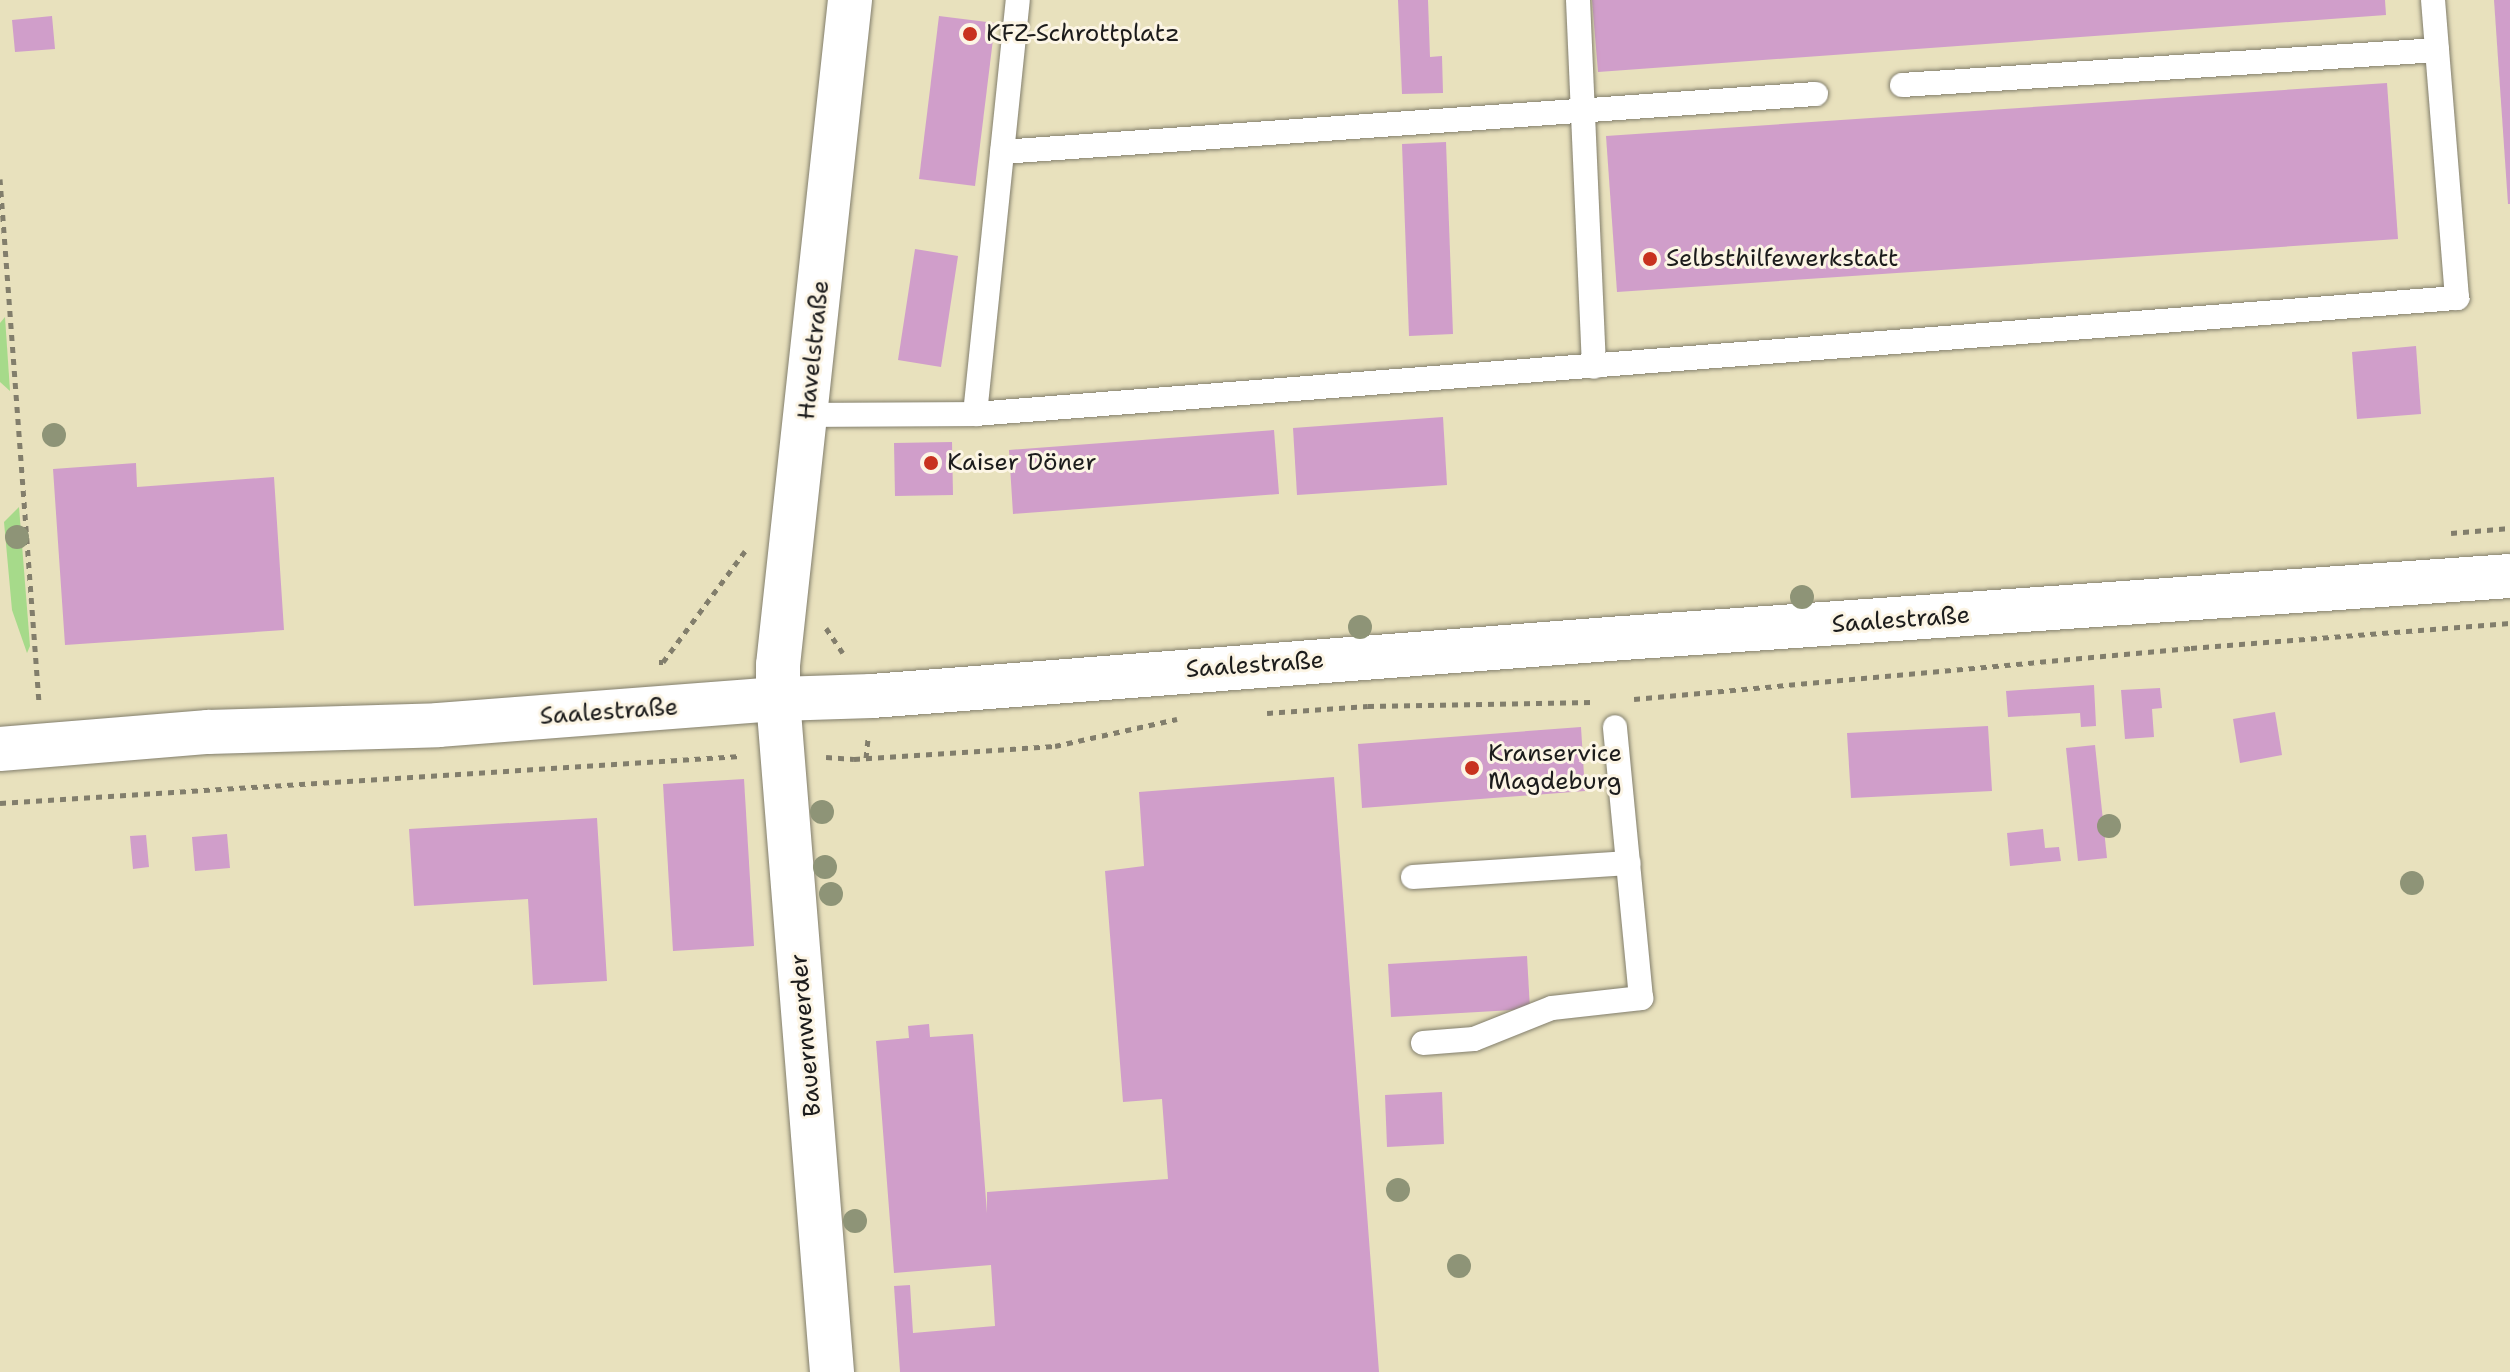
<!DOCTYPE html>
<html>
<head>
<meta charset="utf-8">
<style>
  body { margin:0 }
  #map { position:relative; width:2510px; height:1372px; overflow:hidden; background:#e8e1bd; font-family:"Shantell Sans",sans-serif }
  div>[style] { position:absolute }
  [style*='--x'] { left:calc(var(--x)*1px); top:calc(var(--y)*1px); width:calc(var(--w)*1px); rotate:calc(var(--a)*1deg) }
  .green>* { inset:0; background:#a6da8a }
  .building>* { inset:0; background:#d09eca }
  .path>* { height:5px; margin-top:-2.5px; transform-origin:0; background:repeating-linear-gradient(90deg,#827e6c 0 6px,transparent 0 12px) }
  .roads { filter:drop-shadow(0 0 2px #827e6c) drop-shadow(0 0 2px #827e6c) }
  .lane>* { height:24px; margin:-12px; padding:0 12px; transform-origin:12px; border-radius:12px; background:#fff }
  .street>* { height:44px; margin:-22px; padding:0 22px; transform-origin:22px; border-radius:22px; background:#fff }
  .secondary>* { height:44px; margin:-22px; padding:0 22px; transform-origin:22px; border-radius:22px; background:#fff }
  .trees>* { width:24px; height:24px; margin:-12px; border-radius:50%; background:#8e9477 }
  .dots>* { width:22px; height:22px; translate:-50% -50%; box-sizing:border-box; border:4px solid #fcf5e5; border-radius:50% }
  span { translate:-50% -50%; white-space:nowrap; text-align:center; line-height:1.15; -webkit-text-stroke:6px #fcf5e5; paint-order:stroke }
  .poi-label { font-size:24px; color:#1c1c1c }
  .left { translate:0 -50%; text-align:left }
  .street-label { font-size:24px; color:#1c1c1c }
</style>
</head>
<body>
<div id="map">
  <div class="green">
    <div style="clip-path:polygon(5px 317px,10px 391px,0 382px,0 323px)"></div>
    <div style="clip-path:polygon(19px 507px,30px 646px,27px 653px,12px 610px,4px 522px)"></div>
  </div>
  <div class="building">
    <div style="clip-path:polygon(1398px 0,1428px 0,1430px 57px,1442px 56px,1443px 93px,1402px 94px)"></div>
    <div style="clip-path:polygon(1592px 0,2385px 0,2386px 15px,1598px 72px)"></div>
    <div style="clip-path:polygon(2494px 0,2510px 0,2510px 204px,2508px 204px)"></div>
    <div style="clip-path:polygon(52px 16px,55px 49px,15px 52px,12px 20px)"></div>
    <div style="clip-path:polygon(939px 16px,995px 23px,975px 186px,919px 179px)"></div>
    <div style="clip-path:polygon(2387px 83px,2398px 239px,1617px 292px,1606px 136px)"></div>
    <div style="clip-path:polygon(1446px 142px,1453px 334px,1409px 336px,1402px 144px)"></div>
    <div style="clip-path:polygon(915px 249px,958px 256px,941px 367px,898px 360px)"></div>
    <div style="clip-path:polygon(2416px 346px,2421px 414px,2357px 419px,2352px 352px)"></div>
    <div style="clip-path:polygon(1443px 417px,1447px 485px,1297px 495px,1293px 428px)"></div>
    <div style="clip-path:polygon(1274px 430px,1279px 494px,1013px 514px,1009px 450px)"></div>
    <div style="clip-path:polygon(952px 442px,953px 495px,895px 496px,894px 443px)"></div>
    <div style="clip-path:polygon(136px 463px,137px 487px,274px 477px,284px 630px,65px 645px,53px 469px)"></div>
    <div style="clip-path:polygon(2094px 685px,2096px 726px,2081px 727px,2080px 713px,2008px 717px,2006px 691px)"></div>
    <div style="clip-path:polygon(2160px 688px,2162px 708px,2152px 709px,2154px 737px,2125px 739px,2121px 690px)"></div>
    <div style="clip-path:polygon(2275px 712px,2282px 755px,2240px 763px,2233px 719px)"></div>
    <div style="clip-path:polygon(1988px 726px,1992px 791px,1851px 798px,1847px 733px)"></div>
    <div style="clip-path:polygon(1581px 727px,1585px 791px,1362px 808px,1358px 744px)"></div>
    <div style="clip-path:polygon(2095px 745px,2107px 858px,2078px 861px,2066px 748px)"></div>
    <div style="clip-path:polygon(1334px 777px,1379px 1372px,900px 1372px,894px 1286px,910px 1285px,913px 1333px,995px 1326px,991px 1265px,894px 1273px,876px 1041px,909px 1038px,908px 1026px,929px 1024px,930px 1037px,973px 1034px,987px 1213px,987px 1192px,1168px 1179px,1162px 1099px,1123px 1102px,1105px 871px,1144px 866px,1139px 792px)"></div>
    <div style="clip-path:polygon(744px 779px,754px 946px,673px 951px,663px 784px)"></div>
    <div style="clip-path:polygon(597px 818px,607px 981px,533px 985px,528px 899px,414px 906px,409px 829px)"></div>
    <div style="clip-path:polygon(2043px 829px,2045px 848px,2059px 847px,2061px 861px,2010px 866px,2007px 833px)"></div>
    <div style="clip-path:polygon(227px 834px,230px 868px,195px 871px,192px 837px)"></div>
    <div style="clip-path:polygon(146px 835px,149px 867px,133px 869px,130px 836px)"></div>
    <div style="clip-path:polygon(1527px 956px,1530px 1009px,1391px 1017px,1388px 964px)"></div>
    <div style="clip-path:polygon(1442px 1092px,1444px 1144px,1387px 1147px,1385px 1095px)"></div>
  </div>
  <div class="path">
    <div style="--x:0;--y:179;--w:524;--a:85.74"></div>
    <div style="--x:2451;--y:533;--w:59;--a:-4.8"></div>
    <div style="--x:826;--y:628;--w:30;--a:56"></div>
    <div style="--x:659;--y:662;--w:4;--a:0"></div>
    <div style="--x:663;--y:662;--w:138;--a:-53.5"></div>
    <div style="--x:1634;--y:699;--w:559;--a:-5.23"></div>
    <div style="--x:2191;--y:648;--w:320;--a:-4.5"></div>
    <div style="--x:1267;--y:713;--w:101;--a:-4"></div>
    <div style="--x:1368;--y:706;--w:224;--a:-1"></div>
    <div style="--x:826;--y:757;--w:28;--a:4"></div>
    <div style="--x:854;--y:759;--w:201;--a:-3.7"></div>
    <div style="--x:1055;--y:746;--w:125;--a:-12.5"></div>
    <div style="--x:866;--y:758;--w:19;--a:-84"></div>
    <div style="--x:0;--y:803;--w:742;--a:-3.63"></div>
  </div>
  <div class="roads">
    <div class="lane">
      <div style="--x:1578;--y:0;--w:367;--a:87.5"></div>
      <div style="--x:1902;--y:85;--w:536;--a:-3.74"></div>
      <div style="--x:1002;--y:152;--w:816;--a:-4.08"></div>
      <div style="--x:975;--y:414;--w:416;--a:-84.1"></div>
      <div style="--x:807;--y:415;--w:168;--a:-0.3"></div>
      <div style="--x:975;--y:414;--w:1487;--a:-4.48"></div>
      <div style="--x:2457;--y:298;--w:299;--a:-94.6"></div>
      <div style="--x:1413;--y:877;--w:216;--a:-3.7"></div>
      <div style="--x:1423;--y:1043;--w:51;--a:-4.5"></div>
      <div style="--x:1474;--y:1039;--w:84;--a:-21.7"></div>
      <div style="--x:1552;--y:1008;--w:90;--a:-6.4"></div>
      <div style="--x:1641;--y:998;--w:272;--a:-95.5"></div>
    </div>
    <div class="street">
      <div style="--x:832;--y:1372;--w:675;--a:-94.59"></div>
      <div style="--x:778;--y:699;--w:34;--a:-90"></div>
      <div style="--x:778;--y:665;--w:669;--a:-83.82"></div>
    </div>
    <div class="secondary">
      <div style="--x:0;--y:749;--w:209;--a:-4.7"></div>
      <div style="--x:208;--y:732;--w:230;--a:-1.7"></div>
      <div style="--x:438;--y:725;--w:341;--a:-4.4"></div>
      <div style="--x:778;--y:699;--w:94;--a:-1.8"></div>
      <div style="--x:872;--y:696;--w:739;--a:-4.42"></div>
      <div style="--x:1609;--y:639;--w:903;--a:-4"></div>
    </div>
  </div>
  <div class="trees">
    <div style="left:54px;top:435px"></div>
    <div style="left:17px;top:537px"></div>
    <div style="left:1802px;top:597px"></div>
    <div style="left:1360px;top:627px"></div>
    <div style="left:822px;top:812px"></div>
    <div style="left:2109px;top:826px"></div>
    <div style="left:825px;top:867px"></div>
    <div style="left:2412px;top:883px"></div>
    <div style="left:831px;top:894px"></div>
    <div style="left:1398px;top:1190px"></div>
    <div style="left:855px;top:1221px"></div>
    <div style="left:1459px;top:1266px"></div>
  </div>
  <div class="dots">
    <div style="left:970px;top:34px;background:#c8321e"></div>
    <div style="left:1650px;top:259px;background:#c8321e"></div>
    <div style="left:931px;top:463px;background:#c8321e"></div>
    <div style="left:1472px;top:768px;background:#c8321e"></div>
  </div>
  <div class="poi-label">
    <span class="left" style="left:986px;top:34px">KFZ-Schrottplatz</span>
    <span class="left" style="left:1666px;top:259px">Selbsthilfewerkstatt</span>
    <span class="left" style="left:947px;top:463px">Kaiser Döner</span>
    <span class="left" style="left:1488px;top:768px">Kranservice<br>Magdeburg</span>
  </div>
  <div class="street-label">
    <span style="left:814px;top:350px;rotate:-84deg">Havelstraße</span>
    <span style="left:1901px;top:620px;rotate:-4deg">Saalestraße</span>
    <span style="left:1255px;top:665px;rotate:-4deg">Saalestraße</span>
    <span style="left:609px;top:712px;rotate:-4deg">Saalestraße</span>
    <span style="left:806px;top:1035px;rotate:-95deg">Bauernwerder</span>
  </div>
</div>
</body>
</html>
